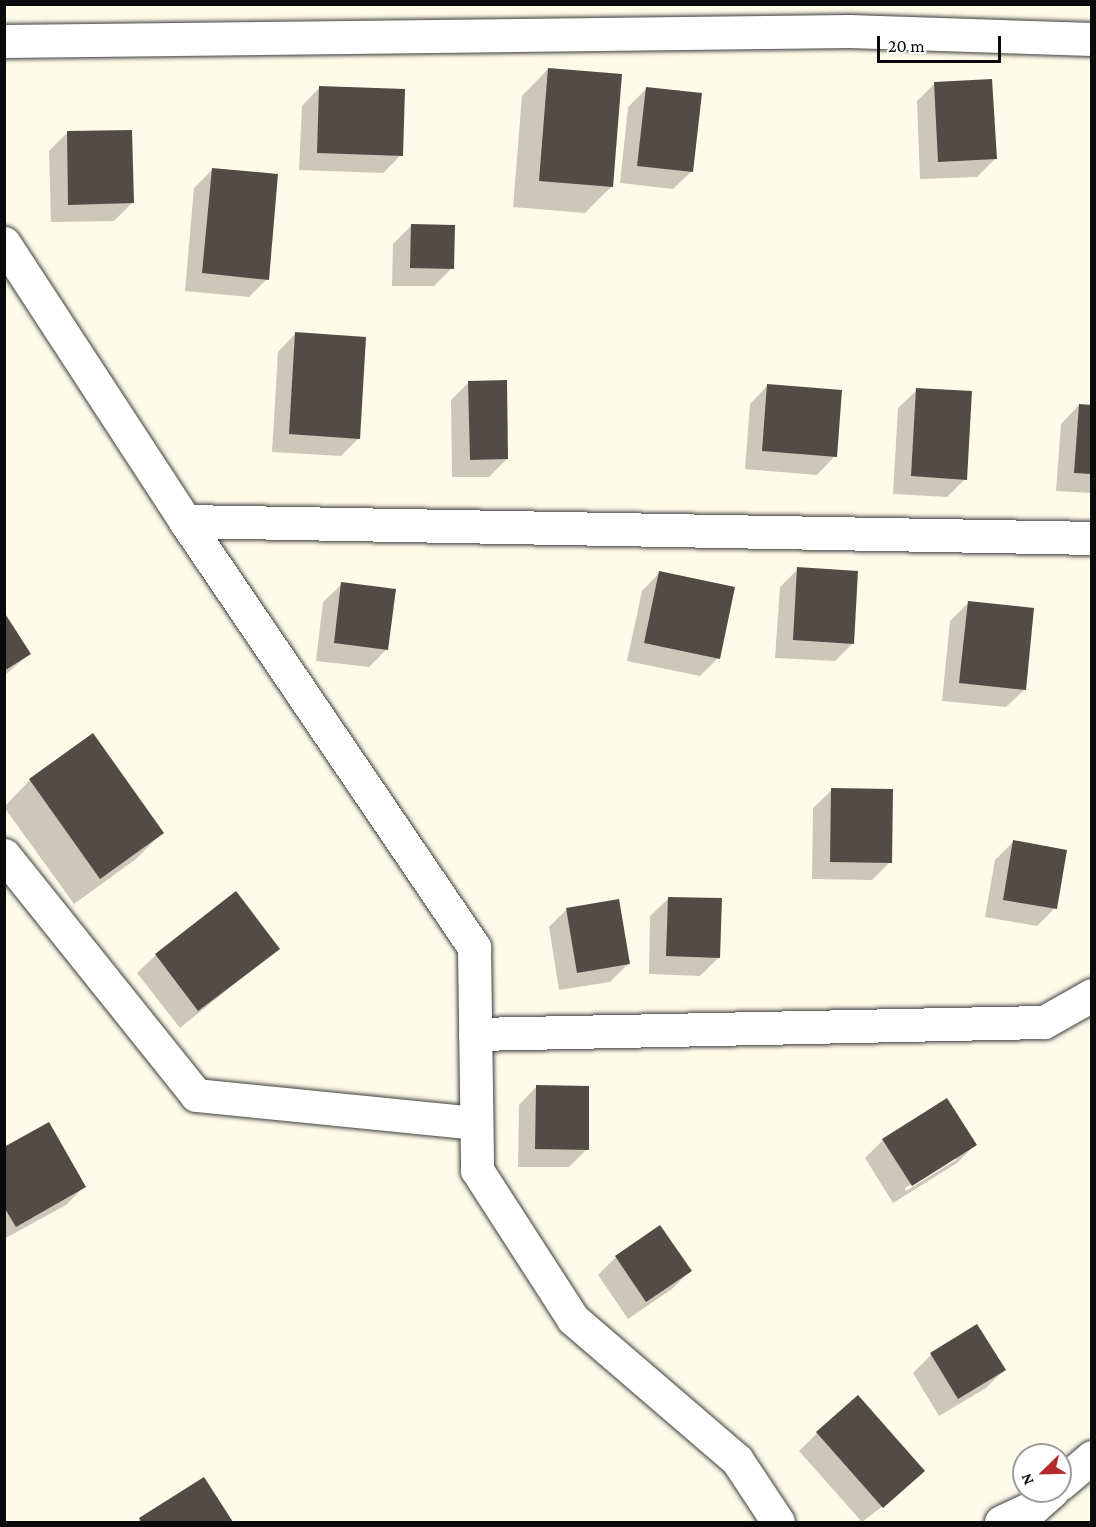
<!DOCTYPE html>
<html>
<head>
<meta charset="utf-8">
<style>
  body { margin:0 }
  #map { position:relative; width:1096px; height:1527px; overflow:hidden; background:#fefbe9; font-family:"Crimson Pro",serif }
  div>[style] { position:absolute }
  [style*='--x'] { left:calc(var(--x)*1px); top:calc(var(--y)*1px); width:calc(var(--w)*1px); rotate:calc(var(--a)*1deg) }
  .shadow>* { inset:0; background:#0003 }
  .building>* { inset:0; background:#524c47 }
  .roads { filter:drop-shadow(0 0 2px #3d3d3d) drop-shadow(0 0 2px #3d3d3d) }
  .street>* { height:33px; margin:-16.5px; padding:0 16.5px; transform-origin:16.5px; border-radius:16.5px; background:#fff }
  span { translate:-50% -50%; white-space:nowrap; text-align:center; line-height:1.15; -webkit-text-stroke:6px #fff; paint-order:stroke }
  .frame { position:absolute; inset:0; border:6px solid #0a0a0a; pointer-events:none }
  .north { position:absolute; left:1012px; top:1443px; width:60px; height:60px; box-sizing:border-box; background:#fff; border:2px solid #9d9d9d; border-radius:50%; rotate:247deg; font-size:16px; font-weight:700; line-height:24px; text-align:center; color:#0a0a0a }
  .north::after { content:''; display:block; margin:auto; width:21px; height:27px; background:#b22a2b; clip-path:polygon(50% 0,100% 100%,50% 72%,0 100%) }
  .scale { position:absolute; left:877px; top:36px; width:124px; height:27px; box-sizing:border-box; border:3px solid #0a0a0a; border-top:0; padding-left:8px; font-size:18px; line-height:21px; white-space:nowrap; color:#0a0a0a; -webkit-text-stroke:4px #fff; paint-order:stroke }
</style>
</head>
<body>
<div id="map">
  <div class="shadow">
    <div style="clip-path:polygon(548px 69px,612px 186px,585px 213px,513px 207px,522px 96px)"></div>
    <div style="clip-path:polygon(935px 83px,995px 159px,977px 177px,920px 179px,917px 101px)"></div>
    <div style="clip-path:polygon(320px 87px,401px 155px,383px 173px,299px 170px,302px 106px)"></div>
    <div style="clip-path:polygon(646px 89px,692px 171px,673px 189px,620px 183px,628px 107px)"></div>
    <div style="clip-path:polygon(68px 132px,132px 203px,114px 221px,51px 222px,49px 151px)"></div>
    <div style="clip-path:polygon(212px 170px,267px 279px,249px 297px,185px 291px,194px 188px)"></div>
    <div style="clip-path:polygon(411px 226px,452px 268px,434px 286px,392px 286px,393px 244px)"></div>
    <div style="clip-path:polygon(296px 333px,359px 438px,341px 456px,272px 452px,278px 352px)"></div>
    <div style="clip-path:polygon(469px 382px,507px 459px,489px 477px,452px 477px,451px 400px)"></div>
    <div style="clip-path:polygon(768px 385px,835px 456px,817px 475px,745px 469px,750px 404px)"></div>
    <div style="clip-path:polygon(917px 390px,965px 479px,947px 497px,893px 494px,898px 408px)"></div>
    <div style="clip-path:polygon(1079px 405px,1092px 406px,1092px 493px,1056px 491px,1061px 424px)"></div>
    <div style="clip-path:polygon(798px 569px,853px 643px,835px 661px,775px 658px,780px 587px)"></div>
    <div style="clip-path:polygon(660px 572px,718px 658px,700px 676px,627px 661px,642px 591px)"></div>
    <div style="clip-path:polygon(342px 584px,387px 649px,369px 667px,316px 661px,323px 602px)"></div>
    <div style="clip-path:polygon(968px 603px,1025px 689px,1006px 707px,942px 701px,950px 621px)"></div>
    <div style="clip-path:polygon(4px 615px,29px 654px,4px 676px)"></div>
    <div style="clip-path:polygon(30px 780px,162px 833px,136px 859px,74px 904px,4px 807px)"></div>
    <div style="clip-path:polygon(832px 790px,890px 862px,872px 880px,812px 879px,813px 808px)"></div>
    <div style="clip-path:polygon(1013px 842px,1055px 908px,1037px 926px,985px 917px,995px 860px)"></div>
    <div style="clip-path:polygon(669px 898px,718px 958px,700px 976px,649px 974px,650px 916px)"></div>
    <div style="clip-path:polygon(567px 909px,628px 964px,610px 982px,559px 990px,549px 927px)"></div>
    <div style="clip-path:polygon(278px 949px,180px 1028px,137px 973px,156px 955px)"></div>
    <div style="clip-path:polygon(537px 1086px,587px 1149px,569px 1167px,518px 1167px,519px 1105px)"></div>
    <div style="clip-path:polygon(evenodd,883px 1140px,975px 1145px,957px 1163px,893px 1203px,865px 1158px,883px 1140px,956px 1156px,956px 1160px,906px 1191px,905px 1188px,956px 1156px)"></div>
    <div style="clip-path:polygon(4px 1149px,84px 1187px,66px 1205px,4px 1239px)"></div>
    <div style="clip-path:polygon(616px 1257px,690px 1271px,672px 1289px,628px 1319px,598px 1275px)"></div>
    <div style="clip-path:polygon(977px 1326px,1004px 1370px,986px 1388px,939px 1416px,913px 1373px,931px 1355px)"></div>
    <div style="clip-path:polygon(817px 1433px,905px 1489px,862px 1522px,799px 1451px)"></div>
    <div style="clip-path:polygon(203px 1479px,231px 1522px,137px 1522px,140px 1520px)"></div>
  </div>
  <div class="building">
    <div style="clip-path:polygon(548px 68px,622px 74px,613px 187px,539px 181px)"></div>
    <div style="clip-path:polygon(992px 79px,997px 159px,938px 162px,934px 82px)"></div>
    <div style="clip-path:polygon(319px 86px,405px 89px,403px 156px,317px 153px)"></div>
    <div style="clip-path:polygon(646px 87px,702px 93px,693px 172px,637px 166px)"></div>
    <div style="clip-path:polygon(132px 130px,134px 203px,68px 205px,67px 131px)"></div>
    <div style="clip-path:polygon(212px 168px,278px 174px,269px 280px,202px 273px)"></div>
    <div style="clip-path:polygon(411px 224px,455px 225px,454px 269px,410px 268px)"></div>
    <div style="clip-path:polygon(295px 332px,366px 337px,360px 439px,289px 434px)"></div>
    <div style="clip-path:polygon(507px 380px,508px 459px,470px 460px,468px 381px)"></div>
    <div style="clip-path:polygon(767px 384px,842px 390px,837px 457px,762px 451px)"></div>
    <div style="clip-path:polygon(916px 388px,972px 391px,967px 480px,911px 476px)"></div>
    <div style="clip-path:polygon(1079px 404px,1092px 405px,1092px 474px,1074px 473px)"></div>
    <div style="clip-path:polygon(797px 567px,858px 571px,854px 644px,793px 640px)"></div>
    <div style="clip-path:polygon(659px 571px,735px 587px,720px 659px,644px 643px)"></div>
    <div style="clip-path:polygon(341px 582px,396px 589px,388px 650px,334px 643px)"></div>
    <div style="clip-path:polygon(968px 601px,1034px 608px,1026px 690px,959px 683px)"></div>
    <div style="clip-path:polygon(4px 612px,31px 654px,4px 671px)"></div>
    <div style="clip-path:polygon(93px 733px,164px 833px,100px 879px,29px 779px)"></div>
    <div style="clip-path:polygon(831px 788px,893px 789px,892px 863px,830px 862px)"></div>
    <div style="clip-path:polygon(1013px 840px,1067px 850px,1057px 909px,1003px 900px)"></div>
    <div style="clip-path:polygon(236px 891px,280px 949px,198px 1011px,155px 954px)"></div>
    <div style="clip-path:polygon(668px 897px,722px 898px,720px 958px,666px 956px)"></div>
    <div style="clip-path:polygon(619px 899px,630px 964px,577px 973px,566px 908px)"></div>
    <div style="clip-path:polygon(536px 1085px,589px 1086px,589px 1150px,535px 1149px)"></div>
    <div style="clip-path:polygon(947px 1098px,977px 1145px,912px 1186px,882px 1139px)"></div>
    <div style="clip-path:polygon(49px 1122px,86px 1187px,16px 1227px,4px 1207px,4px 1147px)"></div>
    <div style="clip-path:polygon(660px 1225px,692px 1271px,646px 1302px,615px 1256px)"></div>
    <div style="clip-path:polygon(977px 1324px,1006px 1370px,958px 1399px,930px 1353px)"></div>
    <div style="clip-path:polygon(858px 1395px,925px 1471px,883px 1508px,816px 1432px)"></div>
    <div style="clip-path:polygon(204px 1477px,233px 1522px,141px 1522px,139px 1518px)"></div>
  </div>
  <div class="roads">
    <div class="street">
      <div style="--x:4;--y:41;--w:845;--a:-0.68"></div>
      <div style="--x:849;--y:31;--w:243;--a:1.9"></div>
      <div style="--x:4;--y:243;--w:332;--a:56.9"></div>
      <div style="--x:185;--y:521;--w:515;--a:55.85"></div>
      <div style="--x:474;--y:947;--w:223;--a:89.2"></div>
      <div style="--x:477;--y:1170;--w:177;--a:57.2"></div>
      <div style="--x:573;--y:1319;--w:216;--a:40.7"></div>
      <div style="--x:737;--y:1460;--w:74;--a:56.5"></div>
      <div style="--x:185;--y:521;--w:907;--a:1.07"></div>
      <div style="--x:4;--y:855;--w:307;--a:51.3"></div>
      <div style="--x:196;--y:1095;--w:281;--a:5.7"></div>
      <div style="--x:475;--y:1034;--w:569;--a:-1.21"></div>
      <div style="--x:1044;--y:1022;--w:55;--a:-29.4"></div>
      <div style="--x:1060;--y:1484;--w:42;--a:-40.2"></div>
      <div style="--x:1001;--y:1522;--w:38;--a:-25"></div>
      <div style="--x:1035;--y:1506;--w:23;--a:-41"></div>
    </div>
  </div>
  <div class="frame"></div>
  <div class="north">N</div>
  <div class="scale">20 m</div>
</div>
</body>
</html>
